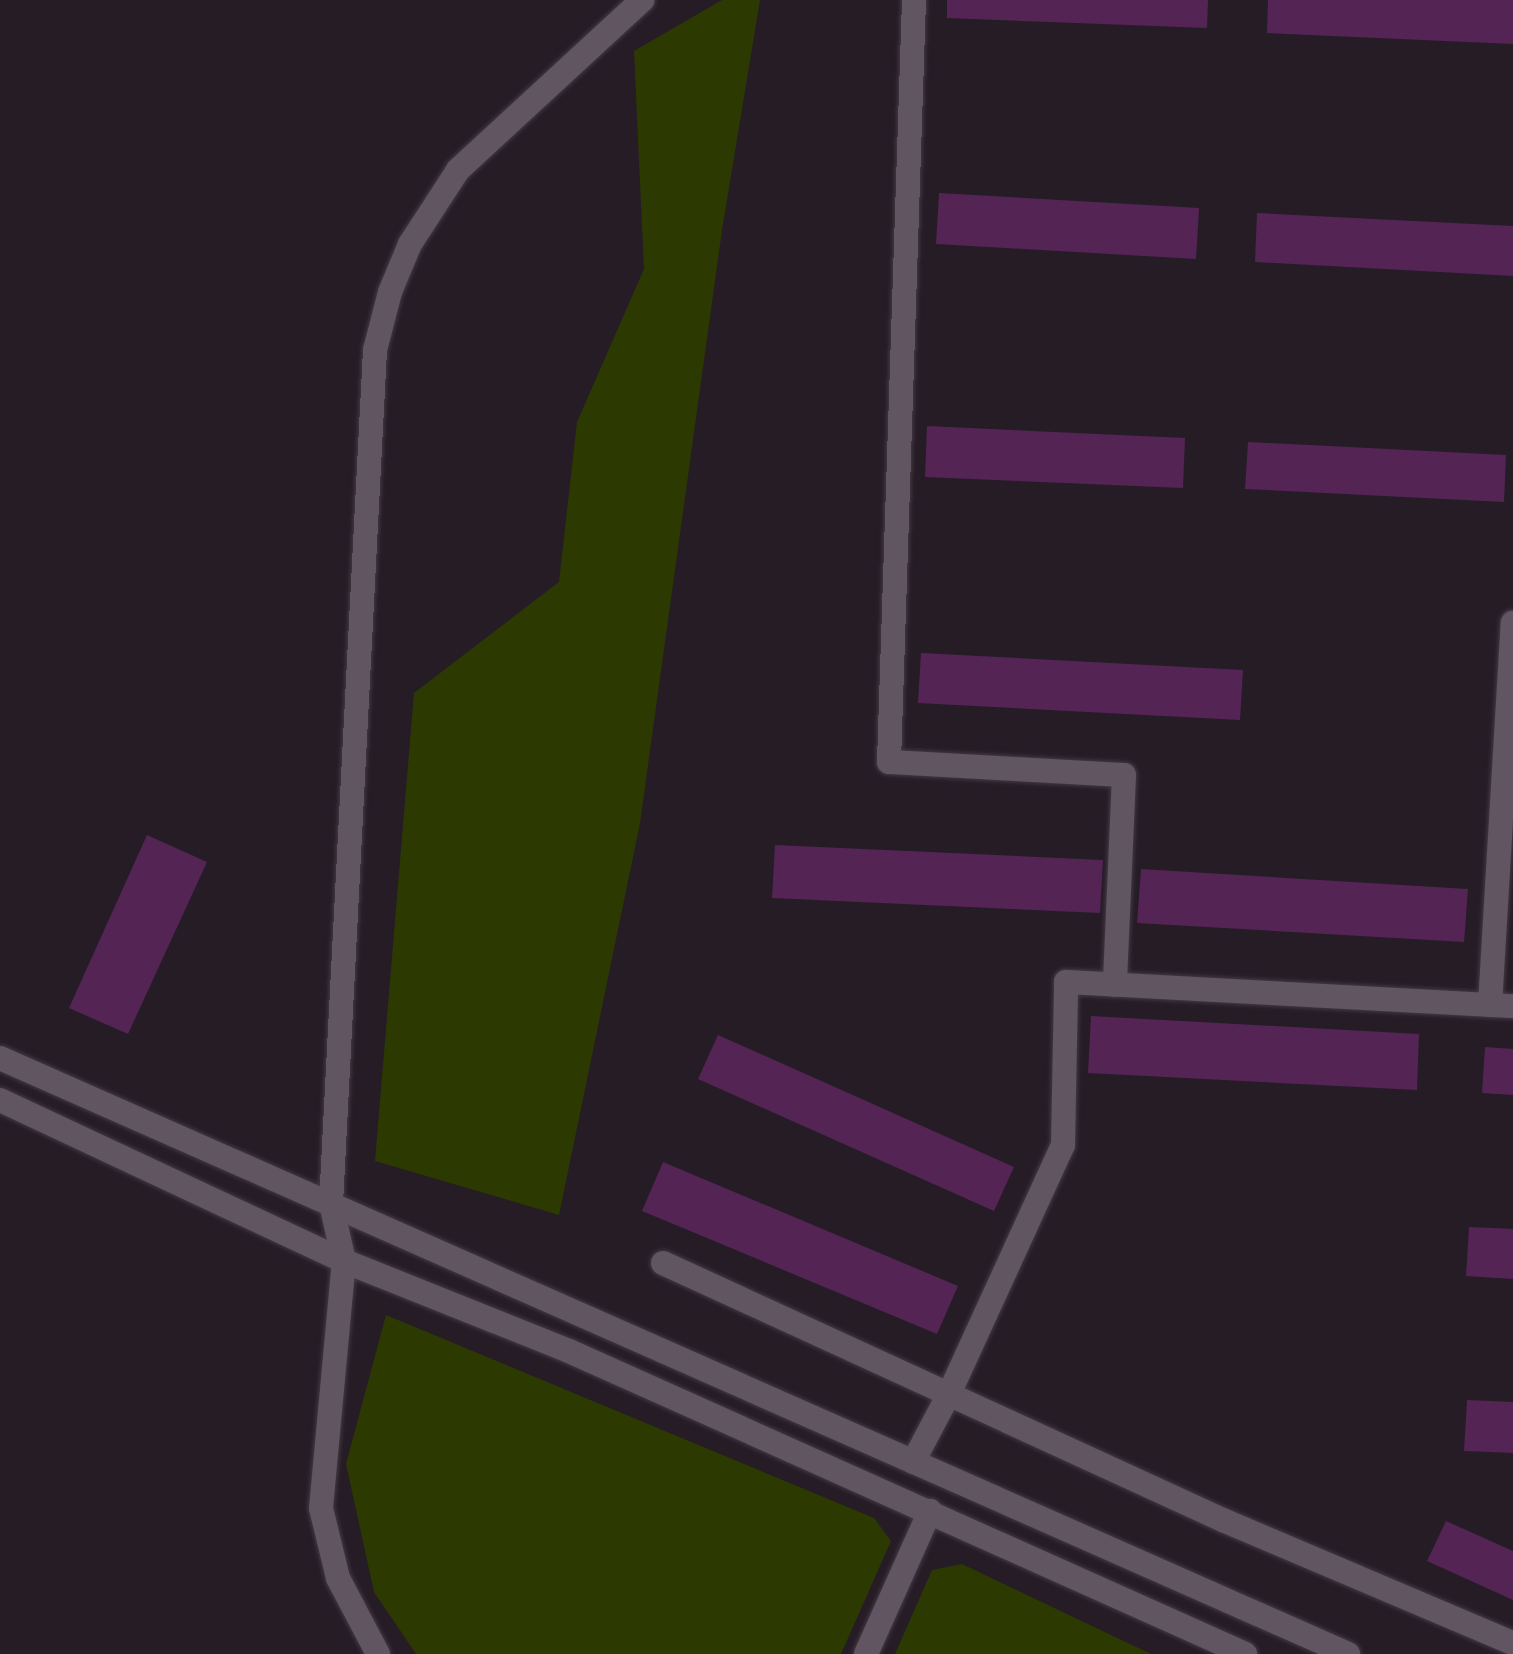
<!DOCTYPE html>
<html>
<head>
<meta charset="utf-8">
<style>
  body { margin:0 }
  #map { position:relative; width:1513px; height:1654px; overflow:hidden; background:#261c26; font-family:"IBM Plex Sans",sans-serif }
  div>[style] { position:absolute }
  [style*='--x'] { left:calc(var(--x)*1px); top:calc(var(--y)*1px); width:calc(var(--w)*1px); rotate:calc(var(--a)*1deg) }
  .green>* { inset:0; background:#2c3a02 }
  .building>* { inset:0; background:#542455 }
  .roads { filter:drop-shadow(0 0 2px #423942) drop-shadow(0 0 2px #423942) }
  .minor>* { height:24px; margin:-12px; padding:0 12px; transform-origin:12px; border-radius:12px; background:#615561 }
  span { translate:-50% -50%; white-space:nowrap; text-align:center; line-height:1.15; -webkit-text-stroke:8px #0c080c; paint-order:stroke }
</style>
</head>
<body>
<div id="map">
  <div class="green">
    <div style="clip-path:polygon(722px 0,760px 0,722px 230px,640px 823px,559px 1215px,375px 1161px,414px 693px,559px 582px,577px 422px,644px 269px,634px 51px)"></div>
    <div style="clip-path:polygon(386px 1315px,874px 1518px,891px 1541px,841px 1654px,416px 1654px,374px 1592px,346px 1464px)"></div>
    <div style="clip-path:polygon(962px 1564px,1151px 1654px,895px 1654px,932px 1570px)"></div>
  </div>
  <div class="building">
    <div style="clip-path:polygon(947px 0,1208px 0,1207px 28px,947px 18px)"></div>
    <div style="clip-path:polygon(1268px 0,1513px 0,1513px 44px,1267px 33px)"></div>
    <div style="clip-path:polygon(939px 193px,1199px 208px,1196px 259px,936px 244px)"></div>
    <div style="clip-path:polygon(1257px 213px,1513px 226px,1513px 276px,1255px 262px)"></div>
    <div style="clip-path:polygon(927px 426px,1185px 438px,1183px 488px,925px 477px)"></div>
    <div style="clip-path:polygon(1248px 442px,1506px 455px,1504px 502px,1245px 489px)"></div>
    <div style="clip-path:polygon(921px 653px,1243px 670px,1240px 720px,918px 703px)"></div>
    <div style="clip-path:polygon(147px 835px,207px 862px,128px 1034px,69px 1008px)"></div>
    <div style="clip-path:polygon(775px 845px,1103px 860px,1100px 913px,772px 898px)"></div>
    <div style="clip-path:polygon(1141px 869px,1468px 889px,1464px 942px,1137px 923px)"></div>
    <div style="clip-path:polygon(1091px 1016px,1419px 1034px,1417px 1090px,1088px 1073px)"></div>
    <div style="clip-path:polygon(718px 1035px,1014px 1167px,994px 1211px,698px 1079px)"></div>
    <div style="clip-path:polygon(1485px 1047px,1513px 1049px,1513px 1095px,1482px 1093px)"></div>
    <div style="clip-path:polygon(663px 1162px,958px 1286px,937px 1334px,642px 1211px)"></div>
    <div style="clip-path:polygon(1469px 1227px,1513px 1229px,1513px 1279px,1466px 1276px)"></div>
    <div style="clip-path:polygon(1467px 1400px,1513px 1402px,1513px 1453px,1464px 1451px)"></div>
    <div style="clip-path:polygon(1446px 1521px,1513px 1551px,1513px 1600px,1427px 1561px)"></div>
  </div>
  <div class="roads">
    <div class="minor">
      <div style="--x:914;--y:0;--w:762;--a:91.88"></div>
      <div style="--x:889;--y:762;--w:235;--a:3.2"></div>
      <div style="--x:1124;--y:775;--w:210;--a:92.5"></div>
      <div style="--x:1490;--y:1005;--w:383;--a:-86.6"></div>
      <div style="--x:0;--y:1058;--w:1474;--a:23.85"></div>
      <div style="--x:0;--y:1100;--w:380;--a:25.1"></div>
      <div style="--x:344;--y:1261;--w:242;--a:21.8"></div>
      <div style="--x:569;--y:1351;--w:741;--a:24.14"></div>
      <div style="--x:663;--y:1263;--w:618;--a:24.66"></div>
      <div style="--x:1225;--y:1521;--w:313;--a:23"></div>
      <div style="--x:913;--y:1462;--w:77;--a:-62.1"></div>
      <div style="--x:949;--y:1394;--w:274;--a:-65.4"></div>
      <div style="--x:1063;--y:1145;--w:163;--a:-88.9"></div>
      <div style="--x:1066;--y:982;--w:448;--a:3.1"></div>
      <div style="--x:378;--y:1654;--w:86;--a:-117.8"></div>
      <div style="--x:338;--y:1578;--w:72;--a:-103.7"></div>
      <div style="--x:321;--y:1508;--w:248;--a:-84.7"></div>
      <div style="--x:344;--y:1261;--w:58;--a:-102.8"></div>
      <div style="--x:331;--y:1204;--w:855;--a:-87.05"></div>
      <div style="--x:375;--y:350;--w:60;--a:-75.5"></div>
      <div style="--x:390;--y:292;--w:52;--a:-67.4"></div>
      <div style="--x:410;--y:244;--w:88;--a:-57"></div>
      <div style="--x:458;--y:170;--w:251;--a:-42.7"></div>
      <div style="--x:866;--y:1654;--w:157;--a:-65.9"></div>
    </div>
  </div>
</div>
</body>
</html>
